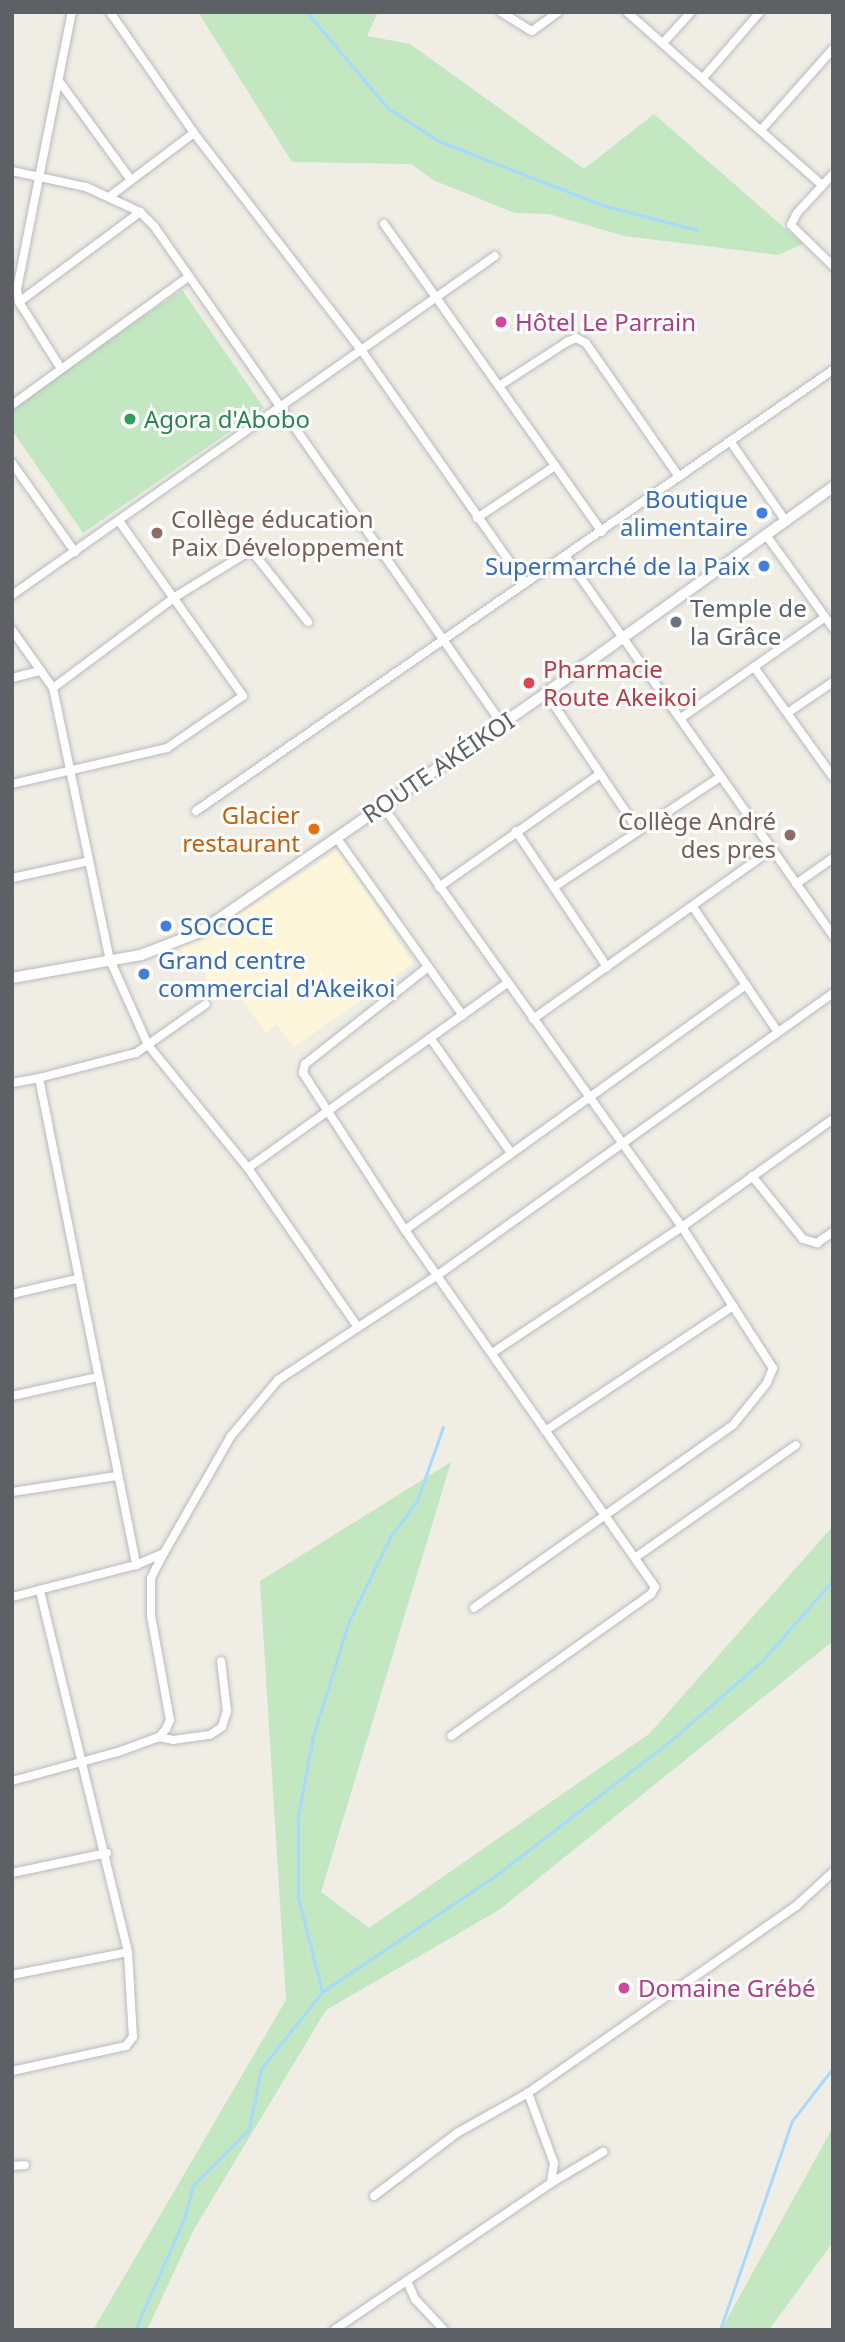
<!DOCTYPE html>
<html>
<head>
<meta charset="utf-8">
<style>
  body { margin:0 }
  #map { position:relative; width:845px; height:2342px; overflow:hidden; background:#f0ede5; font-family:"Noto Sans",sans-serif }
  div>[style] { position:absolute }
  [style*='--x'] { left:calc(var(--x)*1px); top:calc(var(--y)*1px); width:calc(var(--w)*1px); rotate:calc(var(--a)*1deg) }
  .commercial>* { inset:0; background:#fef6db }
  .green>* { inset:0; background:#c2e7c1 }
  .stream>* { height:2.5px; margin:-1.25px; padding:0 1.25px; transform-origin:1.25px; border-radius:1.25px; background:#a6daff }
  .roads { filter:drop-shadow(0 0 2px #b8bbbf) drop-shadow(0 0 2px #b8bbbf) }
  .street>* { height:8px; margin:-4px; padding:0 4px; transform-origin:4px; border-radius:4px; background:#fff }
  .secondary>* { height:10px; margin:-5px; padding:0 5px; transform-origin:5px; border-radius:5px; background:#fff }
  .dots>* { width:19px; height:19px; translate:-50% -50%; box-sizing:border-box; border:4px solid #fff; border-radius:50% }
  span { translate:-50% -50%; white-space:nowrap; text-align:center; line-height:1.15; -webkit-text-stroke:6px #fff; paint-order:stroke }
  .hotel-label { font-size:24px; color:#b23c85 }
  .left { translate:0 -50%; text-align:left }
  .leisure-label { font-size:24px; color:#27864d }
  .shop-label { font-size:24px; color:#366cbe }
  .right { translate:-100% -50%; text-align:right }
  .education-label { font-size:24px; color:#785e54 }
  .worship-label { font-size:24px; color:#5b616d }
  .health-label { font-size:24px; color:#be3a42 }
  .street-label { font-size:24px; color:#5d6166 }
  .food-label { font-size:24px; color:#c56008 }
  .frame { position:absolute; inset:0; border:14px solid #5d6166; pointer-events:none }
</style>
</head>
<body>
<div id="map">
  <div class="commercial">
    <div style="clip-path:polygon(339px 849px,413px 963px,294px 1047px,276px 1024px,266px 1033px,238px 994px,211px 1001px,202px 959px,183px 955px,178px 943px,199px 939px)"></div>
  </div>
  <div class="green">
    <div style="clip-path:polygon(198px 12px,378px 12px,367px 36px,410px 44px,584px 169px,654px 114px,803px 244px,778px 255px,624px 236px,549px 214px,515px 213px,433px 180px,411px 164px,292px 162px)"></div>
    <div style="clip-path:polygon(182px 290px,264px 408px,83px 533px,12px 430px,12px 406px)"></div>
    <div style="clip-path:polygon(451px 1462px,321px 1892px,369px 1928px,649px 1734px,833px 1526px,833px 1641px,499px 1910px,326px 2010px,193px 2231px,147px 2330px,93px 2330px,286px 2000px,260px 1581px)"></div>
    <div style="clip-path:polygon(833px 2127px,833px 2242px,769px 2330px,721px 2330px)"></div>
  </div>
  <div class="stream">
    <div style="--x:307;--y:12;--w:126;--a:49.8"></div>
    <div style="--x:388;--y:108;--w:61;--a:32.9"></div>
    <div style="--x:439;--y:141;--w:175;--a:21.4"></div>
    <div style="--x:602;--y:205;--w:98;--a:14.7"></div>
    <div style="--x:322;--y:1992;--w:98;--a:-104.2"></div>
    <div style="--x:298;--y:1897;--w:81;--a:-90"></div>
    <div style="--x:298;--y:1816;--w:81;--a:-79.4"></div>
    <div style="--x:313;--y:1736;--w:121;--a:-72.6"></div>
    <div style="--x:349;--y:1621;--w:95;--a:-63.7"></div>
    <div style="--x:391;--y:1536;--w:44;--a:-53.4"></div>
    <div style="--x:417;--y:1501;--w:78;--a:-70.6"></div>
    <div style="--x:135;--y:2330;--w:121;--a:-66.2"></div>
    <div style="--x:184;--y:2219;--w:34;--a:-75"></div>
    <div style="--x:193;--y:2186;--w:80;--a:-45.5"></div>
    <div style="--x:249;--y:2129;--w:61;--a:-78.7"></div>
    <div style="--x:261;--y:2069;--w:98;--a:-51.6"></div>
    <div style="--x:322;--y:1992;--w:208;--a:-33.8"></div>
    <div style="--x:495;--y:1876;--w:218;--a:-37.6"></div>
    <div style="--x:668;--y:1743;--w:123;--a:-41.1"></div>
    <div style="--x:761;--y:1662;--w:109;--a:-48.7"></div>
    <div style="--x:720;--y:2330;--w:221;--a:-71"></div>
    <div style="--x:792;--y:2121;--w:67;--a:-52.3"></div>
  </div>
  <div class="roads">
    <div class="street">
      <div style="--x:110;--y:12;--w:147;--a:55.2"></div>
      <div style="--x:194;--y:133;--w:275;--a:52.4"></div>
      <div style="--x:362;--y:351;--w:284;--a:55"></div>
      <div style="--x:501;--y:12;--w:36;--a:32"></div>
      <div style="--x:532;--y:31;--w:32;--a:-36"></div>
      <div style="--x:627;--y:12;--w:261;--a:41.6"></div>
      <div style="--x:663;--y:43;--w:42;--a:-47.9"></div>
      <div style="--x:703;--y:78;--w:87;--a:-49.2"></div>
      <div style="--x:59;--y:81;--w:122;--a:54"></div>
      <div style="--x:761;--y:130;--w:108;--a:-48.4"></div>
      <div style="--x:12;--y:171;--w:76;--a:12.2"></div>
      <div style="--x:86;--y:187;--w:60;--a:24.8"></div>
      <div style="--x:140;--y:212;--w:20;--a:45"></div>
      <div style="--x:154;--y:226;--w:608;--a:55.05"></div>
      <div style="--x:833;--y:174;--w:53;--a:132.7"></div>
      <div style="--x:797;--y:213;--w:13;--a:117"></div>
      <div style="--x:791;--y:225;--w:59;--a:44.3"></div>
      <div style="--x:109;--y:197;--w:106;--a:-37"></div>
      <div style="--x:384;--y:224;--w:377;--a:54.7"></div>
      <div style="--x:19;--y:302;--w:151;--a:-36.6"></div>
      <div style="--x:60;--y:367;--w:77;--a:-122.2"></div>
      <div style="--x:19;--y:302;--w:13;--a:-99"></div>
      <div style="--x:17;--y:289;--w:282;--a:-78.8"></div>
      <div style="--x:499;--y:386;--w:81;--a:-32.9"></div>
      <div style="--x:567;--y:342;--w:10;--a:-24"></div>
      <div style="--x:576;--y:338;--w:11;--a:27"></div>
      <div style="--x:586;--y:343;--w:163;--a:55.2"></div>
      <div style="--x:12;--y:405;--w:218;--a:-36"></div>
      <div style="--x:730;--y:441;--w:96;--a:55.2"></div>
      <div style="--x:12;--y:463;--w:109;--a:54.7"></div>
      <div style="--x:477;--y:518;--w:94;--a:-33.7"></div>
      <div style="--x:766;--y:535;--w:115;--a:54.2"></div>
      <div style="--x:566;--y:557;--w:464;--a:54.8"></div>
      <div style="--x:12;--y:595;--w:590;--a:-35.06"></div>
      <div style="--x:12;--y:630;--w:71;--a:54.7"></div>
      <div style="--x:53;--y:688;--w:278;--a:78.2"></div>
      <div style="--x:110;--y:960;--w:93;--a:65.9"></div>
      <div style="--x:148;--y:1045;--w:159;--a:50.9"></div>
      <div style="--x:248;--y:1168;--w:192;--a:55.4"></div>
      <div style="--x:754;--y:667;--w:135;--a:54.3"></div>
      <div style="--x:12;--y:678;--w:30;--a:-14"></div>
      <div style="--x:53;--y:688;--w:152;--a:-36.7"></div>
      <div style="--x:175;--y:597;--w:89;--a:-31.7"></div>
      <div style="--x:251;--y:550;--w:92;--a:51.6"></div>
      <div style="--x:546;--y:693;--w:165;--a:56.1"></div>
      <div style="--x:789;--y:712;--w:53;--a:-34.3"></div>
      <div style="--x:681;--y:718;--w:174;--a:-35"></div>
      <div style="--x:12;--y:784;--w:159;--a:-13.1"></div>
      <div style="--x:167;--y:748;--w:92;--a:-34.4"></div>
      <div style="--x:243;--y:696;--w:214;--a:-125.3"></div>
      <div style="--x:382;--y:805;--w:518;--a:54.59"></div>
      <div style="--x:682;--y:1227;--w:168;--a:57.2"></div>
      <div style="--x:773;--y:1368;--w:16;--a:112"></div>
      <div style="--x:767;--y:1383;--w:54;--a:129"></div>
      <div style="--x:733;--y:1425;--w:317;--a:144.8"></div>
      <div style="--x:196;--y:811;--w:775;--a:-34.7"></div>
      <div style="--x:516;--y:831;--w:164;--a:56.2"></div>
      <div style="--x:336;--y:837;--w:219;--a:54.6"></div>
      <div style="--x:12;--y:878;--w:79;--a:-12.4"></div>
      <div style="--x:796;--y:884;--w:45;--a:-35.1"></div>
      <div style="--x:439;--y:887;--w:197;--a:-35.1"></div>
      <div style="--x:554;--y:887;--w:199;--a:-33.5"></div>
      <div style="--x:693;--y:907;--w:151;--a:55.8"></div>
      <div style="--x:428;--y:967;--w:157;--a:141.7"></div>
      <div style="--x:305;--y:1064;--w:9;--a:103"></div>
      <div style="--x:303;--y:1073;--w:187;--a:57"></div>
      <div style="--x:405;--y:1230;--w:436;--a:55"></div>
      <div style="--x:655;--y:1587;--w:8;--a:120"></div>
      <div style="--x:651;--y:1594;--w:245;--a:144.6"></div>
      <div style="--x:533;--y:1019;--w:293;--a:-35.4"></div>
      <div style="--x:431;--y:1039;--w:139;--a:54.9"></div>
      <div style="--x:39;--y:1078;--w:100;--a:-14.5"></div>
      <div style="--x:136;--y:1053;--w:85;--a:-35"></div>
      <div style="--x:12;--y:1083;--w:27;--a:-10"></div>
      <div style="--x:39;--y:1078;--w:497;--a:78.7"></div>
      <div style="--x:248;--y:1168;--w:318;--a:-35.5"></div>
      <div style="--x:752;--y:1176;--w:81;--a:51"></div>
      <div style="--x:803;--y:1239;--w:15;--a:16"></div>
      <div style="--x:817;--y:1243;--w:19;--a:-35"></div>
      <div style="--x:405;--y:1230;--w:420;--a:-35.7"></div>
      <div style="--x:12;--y:1294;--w:67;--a:-13"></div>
      <div style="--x:492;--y:1353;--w:228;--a:-33.6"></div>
      <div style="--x:682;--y:1227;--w:186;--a:-35.6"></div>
      <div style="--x:12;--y:1396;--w:88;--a:-12.5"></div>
      <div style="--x:545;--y:1431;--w:226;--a:-33.6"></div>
      <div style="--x:12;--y:1492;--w:106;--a:-8.7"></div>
      <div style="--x:636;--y:1557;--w:195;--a:-35"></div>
      <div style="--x:12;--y:1597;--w:128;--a:-14.5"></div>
      <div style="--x:136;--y:1565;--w:30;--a:-23"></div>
      <div style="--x:164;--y:1553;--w:135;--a:-60.2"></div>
      <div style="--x:231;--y:1436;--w:73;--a:-50"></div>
      <div style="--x:278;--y:1380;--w:191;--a:-33.3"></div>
      <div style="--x:438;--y:1275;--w:485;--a:-35.5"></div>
      <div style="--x:159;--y:1737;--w:14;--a:12"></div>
      <div style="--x:173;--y:1740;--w:37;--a:-8"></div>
      <div style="--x:210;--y:1735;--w:14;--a:-34"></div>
      <div style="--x:222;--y:1727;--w:17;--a:-73"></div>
      <div style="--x:227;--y:1711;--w:50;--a:-96.8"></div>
      <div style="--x:12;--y:1781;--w:110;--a:-15.3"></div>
      <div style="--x:118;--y:1752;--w:44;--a:-20.1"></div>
      <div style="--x:159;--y:1737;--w:11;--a:-49"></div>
      <div style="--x:166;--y:1729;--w:10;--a:-66"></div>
      <div style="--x:170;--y:1720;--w:107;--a:-100.3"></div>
      <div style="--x:151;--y:1615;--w:37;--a:-90"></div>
      <div style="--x:151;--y:1578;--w:28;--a:-63"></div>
      <div style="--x:12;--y:1873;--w:97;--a:-11.9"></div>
      <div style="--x:12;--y:1975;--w:118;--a:-11.2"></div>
      <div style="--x:12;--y:2071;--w:117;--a:-12.4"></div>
      <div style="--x:126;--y:2046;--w:11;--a:-52"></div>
      <div style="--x:133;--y:2037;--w:85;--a:-93.4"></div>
      <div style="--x:128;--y:1952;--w:373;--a:-103.7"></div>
      <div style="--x:12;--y:2166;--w:13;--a:-4"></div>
      <div style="--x:551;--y:2183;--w:61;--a:-30.8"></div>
      <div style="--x:374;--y:2196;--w:104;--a:-37.2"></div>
      <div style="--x:457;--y:2133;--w:81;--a:-29.4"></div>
      <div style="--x:407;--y:2281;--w:20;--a:66"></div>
      <div style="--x:415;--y:2299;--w:42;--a:46.9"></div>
      <div style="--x:334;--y:2330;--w:262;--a:-34.1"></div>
      <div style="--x:551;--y:2183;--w:20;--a:-81"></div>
      <div style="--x:554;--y:2163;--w:75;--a:-110.4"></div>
      <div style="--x:528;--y:2093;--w:327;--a:-34.9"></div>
      <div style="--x:796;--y:1906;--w:50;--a:-42.6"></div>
    </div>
    <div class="secondary">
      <div style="--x:12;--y:978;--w:131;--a:-10.1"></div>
      <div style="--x:141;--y:955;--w:63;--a:-21.3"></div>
      <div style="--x:200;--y:932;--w:421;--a:-34.6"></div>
      <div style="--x:546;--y:693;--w:353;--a:-35.7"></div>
    </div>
  </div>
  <div class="dots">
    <div style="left:501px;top:322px;background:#d1479c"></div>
    <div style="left:130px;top:419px;background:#2e9e5b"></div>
    <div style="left:762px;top:513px;background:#3f7fe0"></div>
    <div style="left:157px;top:533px;background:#8d6e63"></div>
    <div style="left:764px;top:566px;background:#3f7fe0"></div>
    <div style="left:676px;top:622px;background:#6b7280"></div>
    <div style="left:529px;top:683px;background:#e0444e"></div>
    <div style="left:314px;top:829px;background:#e8710a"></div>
    <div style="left:790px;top:835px;background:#8d6e63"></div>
    <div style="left:166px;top:926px;background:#3f7fe0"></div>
    <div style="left:144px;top:974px;background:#3f7fe0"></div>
    <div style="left:624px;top:1988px;background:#d1479c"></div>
  </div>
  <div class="hotel-label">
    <span class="left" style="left:515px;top:322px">Hôtel Le Parrain</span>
    <span class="left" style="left:638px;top:1988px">Domaine Grébé</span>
  </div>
  <div class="leisure-label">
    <span class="left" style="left:144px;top:419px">Agora d'Abobo</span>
  </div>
  <div class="shop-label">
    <span class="right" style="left:748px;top:513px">Boutique<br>alimentaire</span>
    <span class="right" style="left:750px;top:566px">Supermarché de la Paix</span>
    <span class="left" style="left:180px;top:926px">SOCOCE</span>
    <span class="left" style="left:158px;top:974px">Grand centre<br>commercial d'Akeikoi</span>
  </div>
  <div class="education-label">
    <span class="left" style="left:171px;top:533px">Collège éducation<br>Paix Développement</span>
    <span class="right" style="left:776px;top:835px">Collège André<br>des pres</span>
  </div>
  <div class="worship-label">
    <span class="left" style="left:690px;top:622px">Temple de<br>la Grâce</span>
  </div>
  <div class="health-label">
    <span class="left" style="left:543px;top:683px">Pharmacie<br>Route Akeikoi</span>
  </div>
  <div class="street-label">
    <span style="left:438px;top:767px;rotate:-34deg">ROUTE AKÉIKOI</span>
  </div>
  <div class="food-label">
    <span class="right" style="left:300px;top:829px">Glacier<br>restaurant</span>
  </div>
  <div class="frame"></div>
</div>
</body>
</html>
